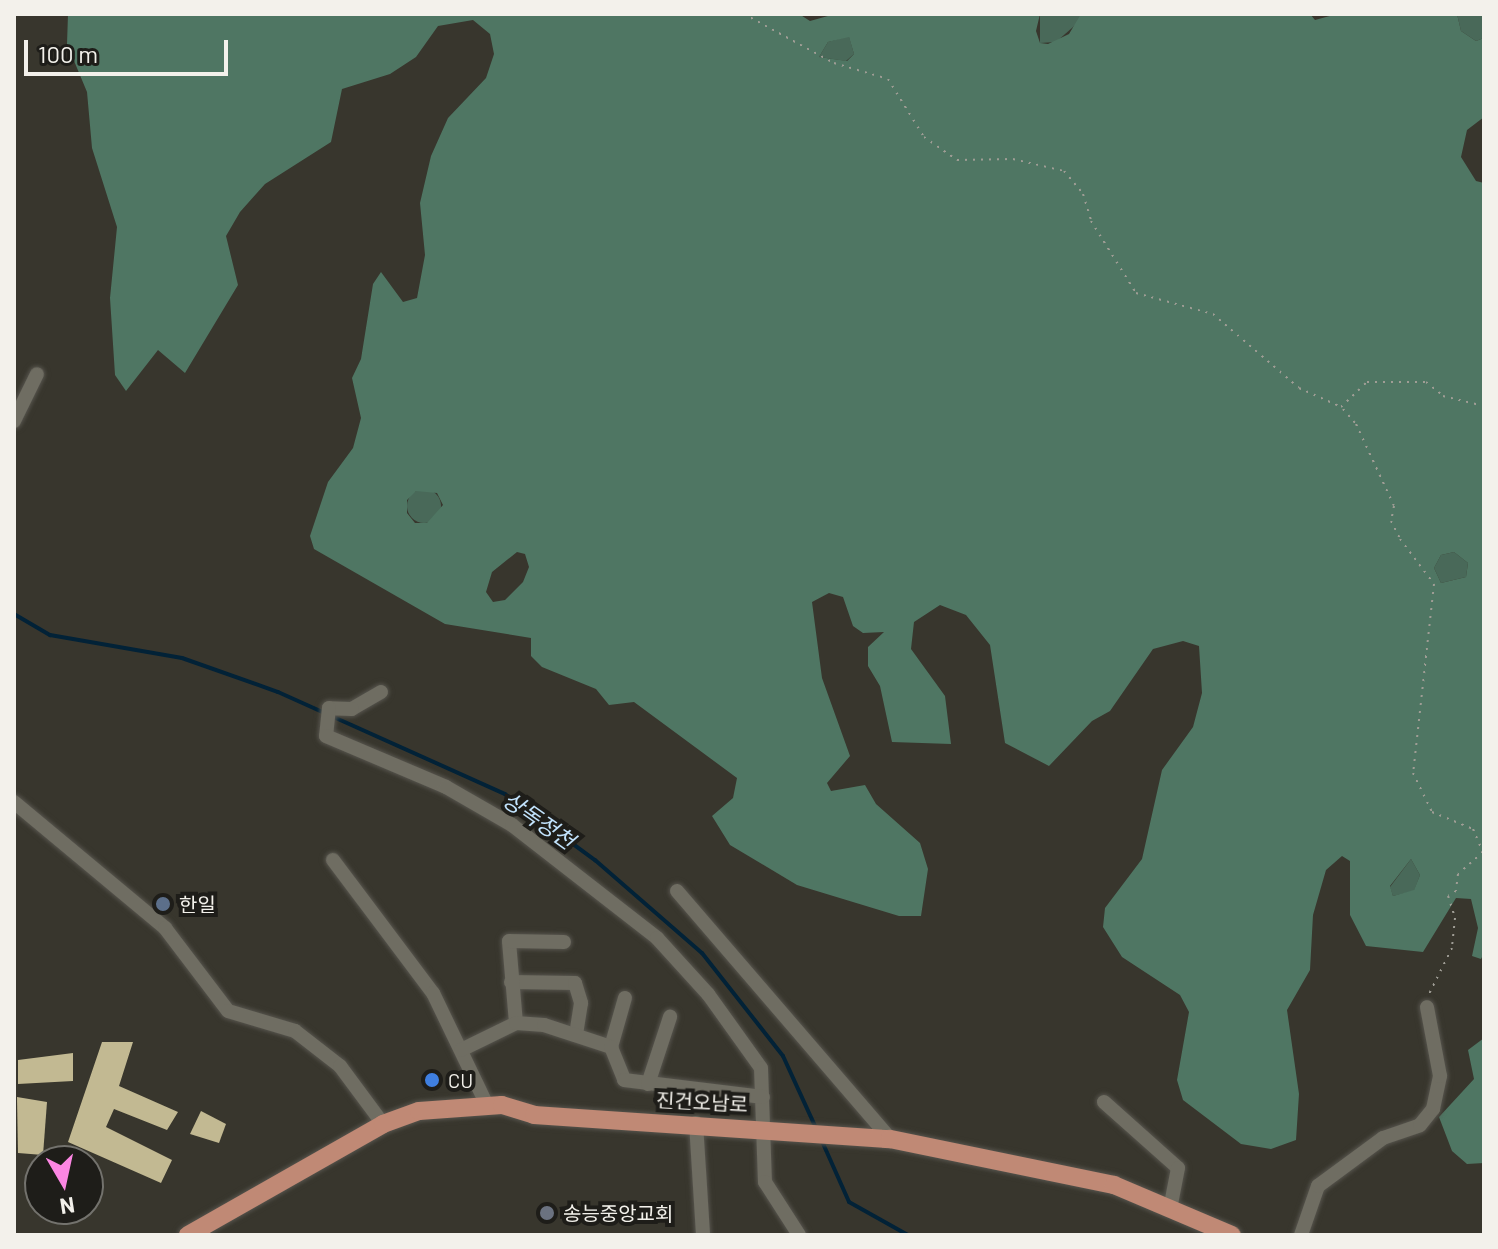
<!DOCTYPE html>
<html>
<head>
<meta charset="utf-8">
<style>
  body { margin:0 }
  #map { position:relative; width:1498px; height:1249px; overflow:hidden; background:#38362d; font-family:Barlow,"Noto Sans KR",sans-serif }
  div>[style] { position:absolute }
  [style*='--x'] { left:calc(var(--x)*1px); top:calc(var(--y)*1px); width:calc(var(--w)*1px); rotate:calc(var(--a)*1deg) }
  .green>* { inset:0; background:#496959 }
  .round { border-radius:50% }
  .forest>* { inset:0; background:#4f7663 }
  .stream>* { height:4px; margin:-2px; padding:0 2px; transform-origin:2px; border-radius:2px; background:#022237 }
  .building>* { inset:0; background:#c2b992 }
  .path>* { height:2px; margin-top:-1px; transform-origin:0; background:repeating-linear-gradient(90deg,#9f9d95 0 2px,transparent 0 8px) }
  .roads { filter:drop-shadow(0 0 2px #56544d) drop-shadow(0 0 2px #56544d) }
  .minor>* { height:14px; margin:-7px; padding:0 7px; transform-origin:7px; border-radius:7px; background:#6f6d62 }
  .major>* { height:18px; margin:-9px; padding:0 9px; transform-origin:9px; border-radius:9px; background:#c08975 }
  .dots>* { width:22px; height:22px; translate:-50% -50%; box-sizing:border-box; border:4px solid #1e1d19; border-radius:50% }
  span { translate:-50% -50%; white-space:nowrap; text-align:center; line-height:1.15; -webkit-text-stroke:8px #1e1d19; paint-order:stroke }
  .poi-label { font-size:20px; color:#f3f1eb }
  .left { translate:0 -50%; text-align:left }
  .street-label { font-size:20px; color:#f3f1eb }
  .water-label { font-size:22px; color:#c2e3fd; font-style:italic }
  .frame { position:absolute; inset:0; border:16px solid #f3f1eb; pointer-events:none }
  .north { position:absolute; left:24px; top:1145px; width:80px; height:80px; box-sizing:border-box; background:#1e1d19; border:2px solid #73726d; border-radius:50%; rotate:171deg; font-size:22px; font-weight:700; line-height:32px; text-align:center; color:#f3f1eb }
  .north::after { content:''; display:block; margin:auto; width:28px; height:36px; background:#fc86e3; clip-path:polygon(50% 0,100% 100%,50% 72%,0 100%) }
  .scale { position:absolute; left:24px; top:40px; width:204px; height:36px; box-sizing:border-box; border:4px solid #f3f1eb; border-top:0; padding-left:10px; font-size:24px; line-height:28px; white-space:nowrap; color:#f3f1eb; -webkit-text-stroke:6px #1e1d19; paint-order:stroke }
</style>
</head>
<body>
<div id="map">
  <div class="green">
    <div style="clip-path:polygon(1040px 14px,1081px 14px,1081px 20px,1056px 42px,1040px 43px)"></div>
    <div style="clip-path:polygon(1457px 14px,1484px 14px,1484px 38px,1476px 41px,1461px 31px)"></div>
    <div style="clip-path:polygon(849px 36px,854px 54px,846px 61px,819px 57px,828px 42px)"></div>
    <div class="round" style="left:407px;top:489px;width:34px;height:34px"></div>
    <div style="clip-path:polygon(1454px 552px,1468px 563px,1466px 577px,1441px 583px,1434px 568px,1441px 555px)"></div>
    <div style="clip-path:polygon(1411px 859px,1420px 875px,1414px 891px,1393px 896px,1390px 887px)"></div>
  </div>
  <div class="forest">
    <div style="clip-path:polygon(evenodd,799px 14px,810px 21px,835px 14px,1040px 14px,1036px 31px,1040px 43px,1048px 44px,1069px 34px,1081px 14px,1310px 14px,1315px 20px,1337px 14px,1457px 14px,1461px 31px,1476px 41px,1484px 38px,1484px 117px,1467px 130px,1461px 157px,1476px 181px,1484px 183px,1484px 953px,1481px 959px,1472px 956px,1478px 928px,1471px 899px,1456px 898px,1423px 952px,1366px 946px,1350px 915px,1350px 861px,1342px 856px,1326px 870px,1313px 915px,1310px 970px,1287px 1010px,1299px 1094px,1296px 1140px,1271px 1149px,1241px 1144px,1183px 1100px,1177px 1080px,1189px 1012px,1180px 995px,1122px 957px,1103px 927px,1105px 908px,1142px 859px,1162px 770px,1193px 727px,1202px 693px,1199px 646px,1183px 641px,1153px 649px,1110px 711px,1092px 721px,1049px 766px,1005px 743px,990px 645px,966px 615px,940px 605px,914px 622px,911px 649px,945px 696px,951px 744px,892px 742px,880px 686px,868px 666px,868px 647px,884px 632px,863px 633px,853px 626px,843px 597px,829px 593px,812px 602px,822px 678px,850px 756px,827px 783px,831px 791px,865px 785px,876px 804px,920px 843px,928px 869px,921px 916px,899px 916px,797px 885px,730px 845px,712px 816px,733px 798px,737px 778px,634px 702px,609px 705px,596px 689px,542px 667px,531px 656px,531px 638px,445px 624px,314px 549px,310px 536px,328px 482px,353px 448px,361px 418px,352px 378px,361px 359px,373px 284px,381px 272px,403px 302px,417px 298px,425px 255px,420px 203px,431px 156px,448px 118px,486px 78px,494px 54px,490px 34px,473px 20px,438px 26px,416px 57px,390px 74px,342px 89px,331px 142px,265px 184px,240px 212px,226px 236px,238px 285px,185px 373px,158px 350px,126px 391px,115px 375px,110px 298px,117px 227px,92px 148px,87px 92px,67px 44px,68px 14px,799px 14px,849px 37px,854px 54px,847px 61px,819px 57px,828px 42px,849px 37px,799px 14px,416px 491px,437px 493px,443px 505px,427px 523px,415px 523px,407px 513px,407px 500px,416px 491px,799px 14px,517px 552px,525px 554px,529px 567px,523px 582px,505px 600px,493px 602px,486px 592px,492px 572px,517px 552px,799px 14px,1454px 552px,1468px 563px,1466px 577px,1441px 583px,1434px 568px,1441px 555px,1454px 552px,799px 14px,1411px 859px,1420px 875px,1414px 890px,1393px 896px,1390px 886px,1411px 859px)"></div>
    <div style="clip-path:polygon(1484px 1038px,1484px 1163px,1467px 1164px,1452px 1151px,1439px 1117px,1474px 1079px,1468px 1050px)"></div>
  </div>
  <div class="stream">
    <div style="--x:14;--y:614;--w:42;--a:30.3"></div>
    <div style="--x:50;--y:635;--w:134;--a:9.9"></div>
    <div style="--x:182;--y:658;--w:102;--a:19.5"></div>
    <div style="--x:278;--y:692;--w:249;--a:24.2"></div>
    <div style="--x:505;--y:794;--w:112;--a:36.3"></div>
    <div style="--x:595;--y:860;--w:142;--a:41"></div>
    <div style="--x:702;--y:953;--w:131;--a:51.8"></div>
    <div style="--x:783;--y:1056;--w:79;--a:65.4"></div>
    <div style="--x:821;--y:1139;--w:69;--a:66"></div>
    <div style="--x:849;--y:1202;--w:68;--a:29.2"></div>
  </div>
  <div class="building">
    <div style="clip-path:polygon(102px 1042px,133px 1042px,119px 1086px,178px 1112px,167px 1130px,114px 1109px,106px 1127px,172px 1160px,161px 1183px,68px 1142px)"></div>
    <div style="clip-path:polygon(73px 1053px,73px 1081px,18px 1084px,18px 1060px)"></div>
    <div style="clip-path:polygon(17px 1097px,47px 1102px,43px 1155px,18px 1153px)"></div>
    <div style="clip-path:polygon(201px 1111px,226px 1124px,219px 1143px,190px 1134px)"></div>
  </div>
  <div class="path">
    <div style="--x:744;--y:14;--w:102;--a:28.6"></div>
    <div style="--x:834;--y:63;--w:56;--a:16.5"></div>
    <div style="--x:888;--y:79;--w:68;--a:58.2"></div>
    <div style="--x:924;--y:137;--w:40;--a:34.9"></div>
    <div style="--x:957;--y:160;--w:56;--a:-1"></div>
    <div style="--x:1013;--y:159;--w:52;--a:13.2"></div>
    <div style="--x:1064;--y:171;--w:30;--a:50"></div>
    <div style="--x:1083;--y:194;--w:28;--a:73"></div>
    <div style="--x:1091;--y:221;--w:85;--a:58"></div>
    <div style="--x:1136;--y:293;--w:80;--a:15.3"></div>
    <div style="--x:1213;--y:314;--w:113;--a:40.7"></div>
    <div style="--x:1299;--y:388;--w:46;--a:24.3"></div>
    <div style="--x:1341;--y:407;--w:36;--a:-44"></div>
    <div style="--x:1367;--y:382;--w:59;--a:0"></div>
    <div style="--x:1426;--y:382;--w:22;--a:39"></div>
    <div style="--x:1443;--y:396;--w:42;--a:13.7"></div>
    <div style="--x:1343;--y:409;--w:20;--a:49"></div>
    <div style="--x:1356;--y:424;--w:90;--a:65.1"></div>
    <div style="--x:1394;--y:506;--w:15;--a:101"></div>
    <div style="--x:1391;--y:521;--w:20;--a:63"></div>
    <div style="--x:1400;--y:539;--w:56;--a:52.9"></div>
    <div style="--x:1434;--y:584;--w:190;--a:96.3"></div>
    <div style="--x:1413;--y:773;--w:43;--a:64"></div>
    <div style="--x:1432;--y:812;--w:44;--a:22.5"></div>
    <div style="--x:1473;--y:829;--w:25;--a:67"></div>
    <div style="--x:1483;--y:852;--w:33;--a:139"></div>
    <div style="--x:1458;--y:874;--w:17;--a:97"></div>
    <div style="--x:1456;--y:891;--w:9;--a:148"></div>
    <div style="--x:1448;--y:896;--w:23;--a:72"></div>
    <div style="--x:1455;--y:918;--w:30;--a:96"></div>
    <div style="--x:1452;--y:948;--w:51;--a:116.6"></div>
  </div>
  <div class="roads">
    <div class="minor">
      <div style="--x:14;--y:421;--w:52;--a:-63.9"></div>
      <div style="--x:381;--y:692;--w:34;--a:150"></div>
      <div style="--x:352;--y:709;--w:23;--a:-178"></div>
      <div style="--x:329;--y:708;--w:28;--a:96"></div>
      <div style="--x:326;--y:736;--w:130;--a:23"></div>
      <div style="--x:446;--y:787;--w:76;--a:29.9"></div>
      <div style="--x:512;--y:825;--w:184;--a:37.9"></div>
      <div style="--x:657;--y:938;--w:76;--a:47.7"></div>
      <div style="--x:708;--y:994;--w:91;--a:54.4"></div>
      <div style="--x:761;--y:1068;--w:114;--a:88"></div>
      <div style="--x:765;--y:1182;--w:63;--a:57.3"></div>
      <div style="--x:14;--y:802;--w:197;--a:39.8"></div>
      <div style="--x:165;--y:928;--w:104;--a:52.8"></div>
      <div style="--x:228;--y:1011;--w:70;--a:16.6"></div>
      <div style="--x:295;--y:1031;--w:57;--a:37.9"></div>
      <div style="--x:340;--y:1066;--w:72;--a:53.4"></div>
      <div style="--x:333;--y:860;--w:166;--a:53.1"></div>
      <div style="--x:433;--y:993;--w:124;--a:64.3"></div>
      <div style="--x:677;--y:891;--w:327;--a:49.3"></div>
      <div style="--x:511;--y:982;--w:64;--a:0.9"></div>
      <div style="--x:575;--y:983;--w:21;--a:73"></div>
      <div style="--x:581;--y:1003;--w:31;--a:99"></div>
      <div style="--x:516;--y:1023;--w:82;--a:-94.9"></div>
      <div style="--x:509;--y:941;--w:55;--a:1"></div>
      <div style="--x:611;--y:1047;--w:51;--a:-74.1"></div>
      <div style="--x:461;--y:1050;--w:61;--a:-26.1"></div>
      <div style="--x:516;--y:1023;--w:28;--a:4"></div>
      <div style="--x:544;--y:1025;--w:71;--a:18.2"></div>
      <div style="--x:611;--y:1047;--w:35;--a:68"></div>
      <div style="--x:624;--y:1080;--w:140;--a:7"></div>
      <div style="--x:648;--y:1084;--w:71;--a:-71.8"></div>
      <div style="--x:1104;--y:1102;--w:99;--a:41.7"></div>
      <div style="--x:1178;--y:1168;--w:37;--a:101"></div>
      <div style="--x:696;--y:1123;--w:112;--a:86.4"></div>
      <div style="--x:1301;--y:1235;--w:52;--a:-70.9"></div>
      <div style="--x:1318;--y:1186;--w:81;--a:-36.4"></div>
      <div style="--x:1383;--y:1138;--w:39;--a:-19"></div>
      <div style="--x:1420;--y:1125;--w:21;--a:-51"></div>
      <div style="--x:1433;--y:1109;--w:34;--a:-78"></div>
      <div style="--x:1440;--y:1076;--w:70;--a:-100.7"></div>
    </div>
    <div class="major">
      <div style="--x:188;--y:1235;--w:224;--a:-29.6"></div>
      <div style="--x:383;--y:1124;--w:38;--a:-20"></div>
      <div style="--x:419;--y:1111;--w:83;--a:-4.1"></div>
      <div style="--x:502;--y:1105;--w:34;--a:17"></div>
      <div style="--x:534;--y:1115;--w:357;--a:3.9"></div>
      <div style="--x:890;--y:1139;--w:229;--a:11.6"></div>
      <div style="--x:1114;--y:1185;--w:128;--a:23"></div>
    </div>
  </div>
  <div class="dots">
    <div style="left:163px;top:904px;background:#5c6f8a"></div>
    <div style="left:432px;top:1080px;background:#3f7fe0"></div>
    <div style="left:547px;top:1213px;background:#6b7280"></div>
  </div>
  <div class="poi-label">
    <span class="left" style="left:179px;top:904px">한일</span>
    <span class="left" style="left:448px;top:1080px">CU</span>
    <span class="left" style="left:563px;top:1213px">송능중앙교회</span>
  </div>
  <div class="street-label">
    <span style="left:702px;top:1102px;rotate:3deg">진건오남로</span>
  </div>
  <div class="water-label">
    <span style="left:539px;top:820px;rotate:35deg">상독정천</span>
  </div>
  <div class="frame"></div>
  <div class="north">N</div>
  <div class="scale">100 m</div>
</div>
</body>
</html>
